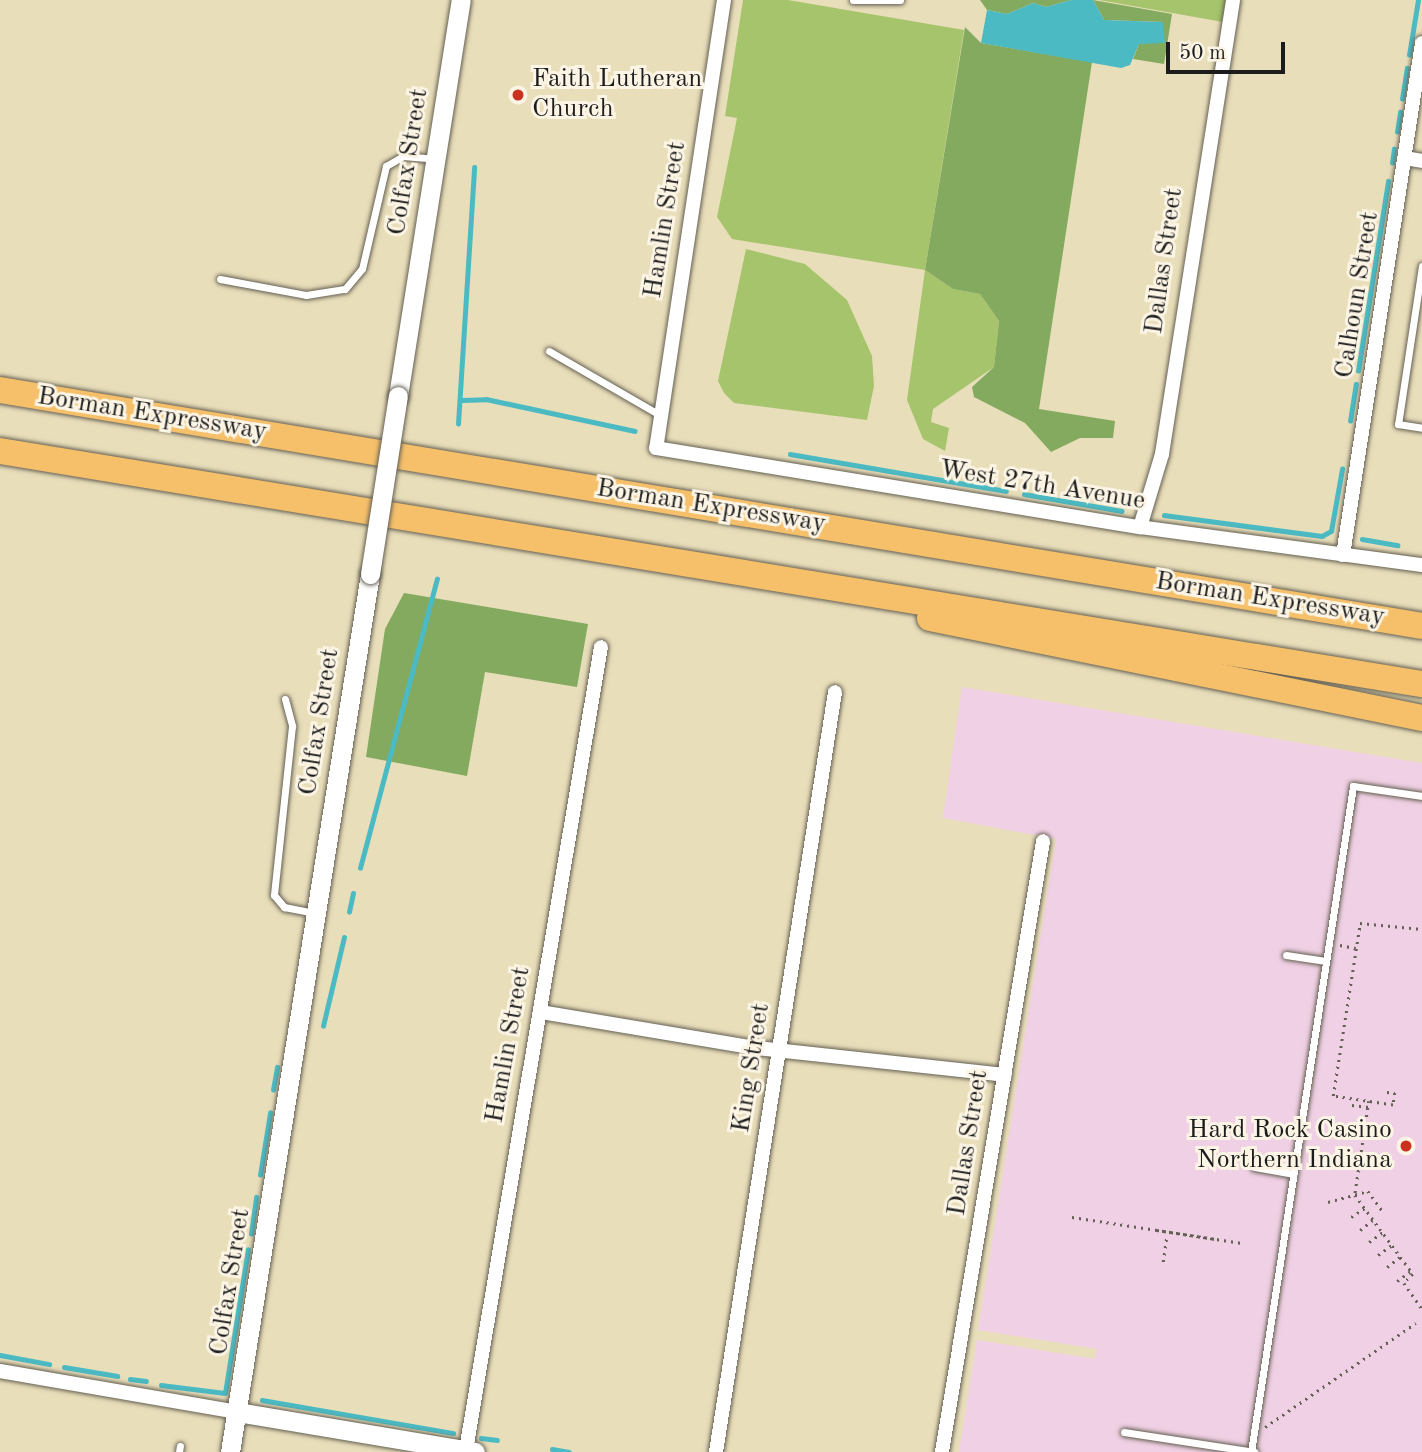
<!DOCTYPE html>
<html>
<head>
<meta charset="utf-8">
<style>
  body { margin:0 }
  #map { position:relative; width:1422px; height:1452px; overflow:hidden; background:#e9deba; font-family:"Old Standard TT",serif }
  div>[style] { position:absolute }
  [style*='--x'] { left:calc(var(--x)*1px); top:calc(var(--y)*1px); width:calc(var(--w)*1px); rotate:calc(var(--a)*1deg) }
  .built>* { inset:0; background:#f0d0e4 }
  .green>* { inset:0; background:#a5c46c }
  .forest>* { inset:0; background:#84aa60 }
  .water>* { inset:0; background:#4bbac3 }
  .stream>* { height:4.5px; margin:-2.25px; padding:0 2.25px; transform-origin:2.25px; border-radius:2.25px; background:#4bbac3 }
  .path>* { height:2.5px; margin-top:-1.25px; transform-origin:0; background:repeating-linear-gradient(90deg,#646053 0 2px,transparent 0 7px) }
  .roads { filter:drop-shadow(0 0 2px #646053) drop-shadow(0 0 2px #646053) }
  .service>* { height:7px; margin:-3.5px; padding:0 3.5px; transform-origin:3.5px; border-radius:3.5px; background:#fff }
  .minor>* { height:14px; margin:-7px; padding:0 7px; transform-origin:7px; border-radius:7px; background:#fff }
  .tertiary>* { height:19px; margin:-9.5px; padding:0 9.5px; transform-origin:9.5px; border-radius:9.5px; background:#fff }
  .motorway>* { height:26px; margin:-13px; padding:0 13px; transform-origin:13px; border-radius:13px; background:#f6c06b }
  .bridges { filter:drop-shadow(0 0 2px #646053) drop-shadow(0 0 2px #646053) }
  .tertiary-bridge>* { height:19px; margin:-9.5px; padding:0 9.5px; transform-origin:9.5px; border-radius:9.5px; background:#fff }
  .dots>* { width:19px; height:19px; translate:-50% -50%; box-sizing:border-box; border:4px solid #fcf5e5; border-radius:50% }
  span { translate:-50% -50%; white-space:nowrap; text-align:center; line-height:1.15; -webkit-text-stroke:6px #fcf5e5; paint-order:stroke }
  .poi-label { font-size:26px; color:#1c1c1c }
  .left { translate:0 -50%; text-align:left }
  .right { translate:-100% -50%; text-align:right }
  .street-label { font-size:26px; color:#1c1c1c }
  .scale { position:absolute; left:1166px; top:42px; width:119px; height:32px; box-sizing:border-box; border:4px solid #1c1c1c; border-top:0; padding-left:9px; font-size:21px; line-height:24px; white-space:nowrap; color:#1c1c1c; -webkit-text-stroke:5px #fcf5e5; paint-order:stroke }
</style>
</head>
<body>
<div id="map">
  <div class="built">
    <div style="clip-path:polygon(962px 687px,1422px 763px,1422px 1452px,959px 1452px,977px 1340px,1095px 1359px,1097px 1349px,978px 1330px,1056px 839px,943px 818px)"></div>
  </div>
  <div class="green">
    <div style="clip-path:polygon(743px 0,788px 0,964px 30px,925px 270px,953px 289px,980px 294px,999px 321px,994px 367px,933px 409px,931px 422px,949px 428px,945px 451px,923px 439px,907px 400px,925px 270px,732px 239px,717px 217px,737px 118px,725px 116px)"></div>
    <div style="clip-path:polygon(1099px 0,1226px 0,1223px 22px)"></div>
    <div style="clip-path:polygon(746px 249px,805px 264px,847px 300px,872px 356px,874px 386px,867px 420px,734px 403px,724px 393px,718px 381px)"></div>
  </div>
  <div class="forest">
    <div style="clip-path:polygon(980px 0,1071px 0,1046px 7px,1033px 3px,1007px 14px,987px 10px)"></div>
    <div style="clip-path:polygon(1093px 0,1172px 14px,1164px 64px,1133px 59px,1139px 44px,1155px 42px,1163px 22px,1104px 20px)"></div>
    <div style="clip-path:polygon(965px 27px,981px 43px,1092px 62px,1039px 409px,1115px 421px,1113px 438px,1080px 438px,1051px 452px,1025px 423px,974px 397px,972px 387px,994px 367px,999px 321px,980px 294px,953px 289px,925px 270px)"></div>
    <div style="clip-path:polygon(404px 593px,588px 624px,577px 687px,485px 672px,467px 776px,366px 757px,385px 629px)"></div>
  </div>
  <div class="water">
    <div style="clip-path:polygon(1071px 0,1093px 0,1104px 20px,1163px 22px,1165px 43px,1139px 44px,1130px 65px,1121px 68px,981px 43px,987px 10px,1007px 14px,1033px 3px,1046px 7px)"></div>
  </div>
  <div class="stream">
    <div style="--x:1409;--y:55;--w:56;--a:-80.7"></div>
    <div style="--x:1402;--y:99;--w:31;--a:-81"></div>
    <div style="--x:1397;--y:132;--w:20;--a:-81"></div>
    <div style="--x:1392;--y:163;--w:14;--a:-82"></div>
    <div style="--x:1358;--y:371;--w:192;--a:-81"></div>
    <div style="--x:462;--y:400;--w:24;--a:-2"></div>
    <div style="--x:486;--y:399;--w:152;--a:12.1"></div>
    <div style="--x:1350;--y:421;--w:37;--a:-81"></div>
    <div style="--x:458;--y:424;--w:257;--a:-86.4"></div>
    <div style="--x:790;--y:454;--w:219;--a:9.7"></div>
    <div style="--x:1024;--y:494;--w:99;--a:9.8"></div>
    <div style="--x:1164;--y:515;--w:159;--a:7.6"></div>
    <div style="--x:1322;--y:536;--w:10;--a:-29"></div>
    <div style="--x:1331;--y:531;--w:63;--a:-79.9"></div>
    <div style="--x:1362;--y:539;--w:36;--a:10"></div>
    <div style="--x:360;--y:868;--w:299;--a:-75.1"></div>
    <div style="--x:349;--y:912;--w:19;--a:-78"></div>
    <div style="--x:323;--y:1026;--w:91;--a:-76.7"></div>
    <div style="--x:273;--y:1090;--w:23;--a:-80"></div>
    <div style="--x:260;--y:1175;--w:63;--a:-80.8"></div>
    <div style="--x:251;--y:1234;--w:37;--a:-82"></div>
    <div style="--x:0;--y:1355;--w:50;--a:10.4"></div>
    <div style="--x:64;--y:1367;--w:54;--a:9.6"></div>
    <div style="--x:130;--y:1379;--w:16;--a:7"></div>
    <div style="--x:161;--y:1385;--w:64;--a:7.1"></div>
    <div style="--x:225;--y:1393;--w:145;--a:-80.9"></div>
    <div style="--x:262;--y:1400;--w:194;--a:9.8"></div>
    <div style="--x:481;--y:1438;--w:16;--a:7"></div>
    <div style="--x:552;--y:1449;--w:17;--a:10"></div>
  </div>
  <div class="path">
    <div style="--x:1340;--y:945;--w:16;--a:11"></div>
    <div style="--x:1387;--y:1092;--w:8;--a:7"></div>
    <div style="--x:1395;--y:1093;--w:12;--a:99"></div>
    <div style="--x:1393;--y:1105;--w:61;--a:-171.5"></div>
    <div style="--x:1333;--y:1096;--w:175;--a:-81.1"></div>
    <div style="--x:1360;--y:923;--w:62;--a:5.5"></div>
    <div style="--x:1369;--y:1101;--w:95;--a:98.5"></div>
    <div style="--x:1355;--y:1195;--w:98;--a:53.7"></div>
    <div style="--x:1413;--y:1274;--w:13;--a:135"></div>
    <div style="--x:1404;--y:1283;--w:32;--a:55"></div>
    <div style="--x:1352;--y:1105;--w:17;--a:7"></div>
    <div style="--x:1328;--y:1202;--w:41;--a:-15.4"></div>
    <div style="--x:1368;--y:1191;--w:24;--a:54"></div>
    <div style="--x:1072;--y:1217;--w:172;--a:8.7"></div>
    <div style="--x:1351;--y:1217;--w:17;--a:-33"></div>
    <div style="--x:1157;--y:1230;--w:59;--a:8.8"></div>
    <div style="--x:1360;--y:1230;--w:16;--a:-38"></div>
    <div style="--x:1369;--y:1242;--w:17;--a:-36"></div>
    <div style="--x:1378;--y:1255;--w:17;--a:-36"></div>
    <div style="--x:1163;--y:1262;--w:27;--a:-82"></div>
    <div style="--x:1387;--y:1267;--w:16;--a:-38"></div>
    <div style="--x:1397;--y:1281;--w:17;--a:-36"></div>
    <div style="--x:1265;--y:1427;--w:183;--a:-34.6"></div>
  </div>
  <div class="roads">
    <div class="service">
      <div style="--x:853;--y:0;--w:47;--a:0"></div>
      <div style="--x:1422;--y:266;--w:160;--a:98.6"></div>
      <div style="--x:1398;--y:424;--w:24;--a:9"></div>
      <div style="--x:220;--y:279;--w:87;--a:10.5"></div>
      <div style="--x:306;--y:295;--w:39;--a:-9"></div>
      <div style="--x:345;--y:289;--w:26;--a:-50"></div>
      <div style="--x:362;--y:269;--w:106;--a:-76.9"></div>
      <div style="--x:386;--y:166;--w:20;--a:-30"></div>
      <div style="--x:403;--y:156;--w:33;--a:5"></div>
      <div style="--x:549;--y:351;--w:128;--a:30"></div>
      <div style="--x:285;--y:699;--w:28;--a:75"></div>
      <div style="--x:292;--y:726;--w:170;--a:96.1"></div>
      <div style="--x:274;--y:895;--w:16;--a:50"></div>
      <div style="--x:284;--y:907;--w:32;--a:11"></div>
      <div style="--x:1286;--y:955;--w:40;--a:8.5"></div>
      <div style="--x:1254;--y:1167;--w:40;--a:10"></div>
      <div style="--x:1124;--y:1432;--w:132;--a:8.7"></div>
      <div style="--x:179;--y:1452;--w:6;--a:-81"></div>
      <div style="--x:1251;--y:1452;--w:674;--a:-81.29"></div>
      <div style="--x:1353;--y:786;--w:70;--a:8.2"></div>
    </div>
    <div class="minor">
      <div style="--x:724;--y:0;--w:453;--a:98.6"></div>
      <div style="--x:656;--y:448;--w:490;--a:9.3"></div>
      <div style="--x:1140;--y:527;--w:285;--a:7.7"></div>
      <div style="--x:1405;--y:158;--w:17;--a:10"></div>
      <div style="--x:1140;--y:527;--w:76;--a:-73.2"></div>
      <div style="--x:1162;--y:454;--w:460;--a:-81.1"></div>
      <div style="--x:1343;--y:555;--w:518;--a:-81.23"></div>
      <div style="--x:541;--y:1012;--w:219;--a:9.5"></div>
      <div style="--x:757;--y:1048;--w:249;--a:6.2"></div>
      <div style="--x:0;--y:1371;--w:241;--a:9.8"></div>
      <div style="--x:466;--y:1450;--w:814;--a:-80.46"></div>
      <div style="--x:716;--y:1452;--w:769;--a:-81.1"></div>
      <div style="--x:942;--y:1452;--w:619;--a:-80.61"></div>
    </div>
    <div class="tertiary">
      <div style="--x:398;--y:396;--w:401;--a:-81"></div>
      <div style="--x:237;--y:1412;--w:241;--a:9.5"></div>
      <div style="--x:230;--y:1452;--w:889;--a:-80.94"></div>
    </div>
    <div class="motorway">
      <div style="--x:0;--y:390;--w:1441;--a:9.42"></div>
      <div style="--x:0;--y:451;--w:1441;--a:9.31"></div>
      <div style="--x:930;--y:618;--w:502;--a:11.49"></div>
    </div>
  </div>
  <div class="bridges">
    <div class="tertiary-bridge">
      <div style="--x:370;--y:574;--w:180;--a:-81.1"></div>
    </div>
  </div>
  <div class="dots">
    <div style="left:518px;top:95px;background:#c8321e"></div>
    <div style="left:1406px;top:1146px;background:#c8321e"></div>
  </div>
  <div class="poi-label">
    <span class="left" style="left:532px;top:95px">Faith Lutheran<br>Church</span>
    <span class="right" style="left:1392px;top:1146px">Hard Rock Casino<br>Northern Indiana</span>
  </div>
  <div class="street-label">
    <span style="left:409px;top:162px;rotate:-81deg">Colfax Street</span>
    <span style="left:666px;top:220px;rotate:-81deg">Hamlin Street</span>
    <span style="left:1165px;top:261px;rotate:-82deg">Dallas Street</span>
    <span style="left:1358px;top:295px;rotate:-81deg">Calhoun Street</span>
    <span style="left:152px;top:415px;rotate:9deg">Borman Expressway</span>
    <span style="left:1042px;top:486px;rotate:9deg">West 27th Avenue</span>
    <span style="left:711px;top:507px;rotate:9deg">Borman Expressway</span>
    <span style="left:1270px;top:600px;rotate:9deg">Borman Expressway</span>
    <span style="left:320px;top:722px;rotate:-81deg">Colfax Street</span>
    <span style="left:509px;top:1045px;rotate:-80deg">Hamlin Street</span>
    <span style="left:752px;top:1068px;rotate:-81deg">King Street</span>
    <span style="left:969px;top:1143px;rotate:-81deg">Dallas Street</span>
    <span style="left:231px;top:1282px;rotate:-81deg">Colfax Street</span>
  </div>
  <div class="scale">50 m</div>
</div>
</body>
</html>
